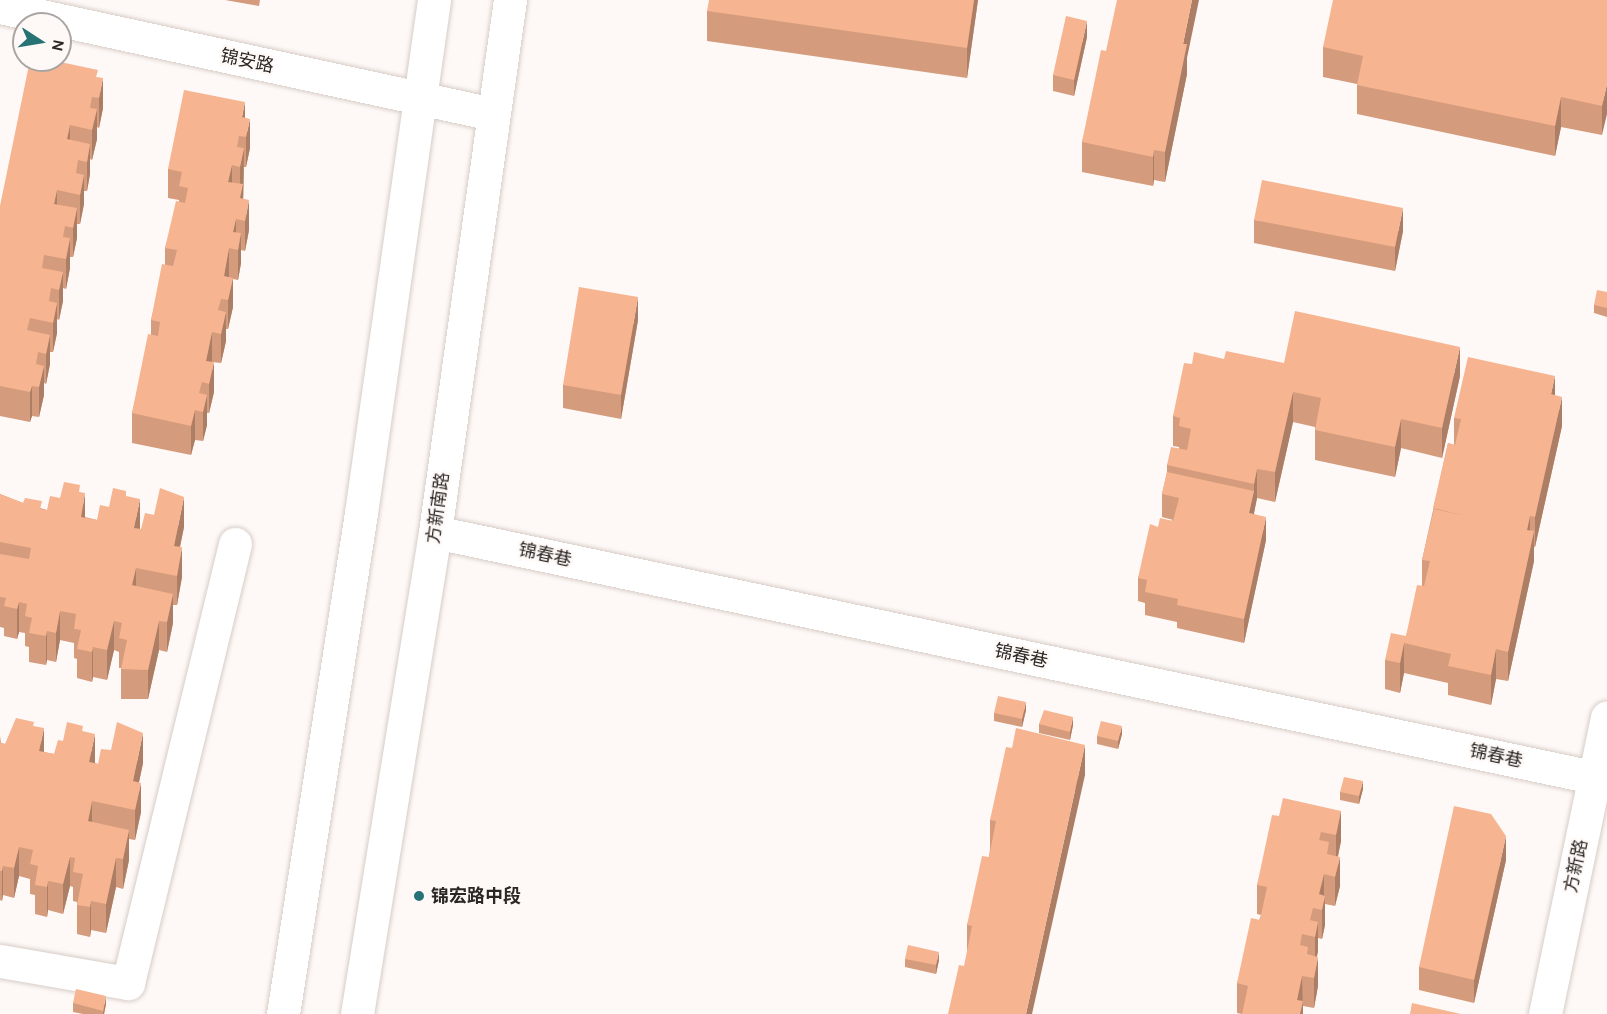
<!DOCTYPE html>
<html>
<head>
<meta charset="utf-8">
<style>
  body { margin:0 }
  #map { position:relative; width:1607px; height:1014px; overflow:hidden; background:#fef9f7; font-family:Karla,"Noto Sans SC",sans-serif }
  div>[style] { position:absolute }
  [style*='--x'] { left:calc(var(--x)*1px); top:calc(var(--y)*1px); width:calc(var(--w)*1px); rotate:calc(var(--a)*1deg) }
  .roads { filter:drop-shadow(0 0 2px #d7ccc6) drop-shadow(0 0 2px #d7ccc6) }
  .minor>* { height:33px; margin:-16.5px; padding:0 16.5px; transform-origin:16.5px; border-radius:16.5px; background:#fff }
  .tertiary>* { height:33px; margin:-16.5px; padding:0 16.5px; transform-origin:16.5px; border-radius:16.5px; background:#fff }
  .secondary>* { height:33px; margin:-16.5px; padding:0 16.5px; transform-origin:16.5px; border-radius:16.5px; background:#fff }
  .wall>* { inset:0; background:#d49b7c }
  .shaded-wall>* { inset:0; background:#ac7e65 }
  .building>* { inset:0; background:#f6b490 }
  .dots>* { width:16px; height:16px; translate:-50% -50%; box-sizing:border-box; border:3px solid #fef9f7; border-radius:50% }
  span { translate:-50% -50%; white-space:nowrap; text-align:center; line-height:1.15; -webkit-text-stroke:4.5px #fef9f7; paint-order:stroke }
  .street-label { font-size:18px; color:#2b2725 }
  .poi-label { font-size:18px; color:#2b2725; font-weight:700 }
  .left { translate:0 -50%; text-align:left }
  .north { position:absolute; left:12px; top:12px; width:60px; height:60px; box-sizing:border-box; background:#fef9f7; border:2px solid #aaa5a3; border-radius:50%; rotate:102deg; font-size:16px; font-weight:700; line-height:24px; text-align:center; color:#2b2725 }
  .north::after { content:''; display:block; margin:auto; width:21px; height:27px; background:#277275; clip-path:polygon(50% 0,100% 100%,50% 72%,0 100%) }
</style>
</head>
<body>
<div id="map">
  <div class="roads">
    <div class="minor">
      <div style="--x:0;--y:961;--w:130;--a:9.8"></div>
      <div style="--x:128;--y:983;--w:452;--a:-76.3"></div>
    </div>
    <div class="tertiary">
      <div style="--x:0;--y:7;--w:504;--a:12.25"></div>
      <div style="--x:435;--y:532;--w:1198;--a:11.95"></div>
      <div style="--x:1545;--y:1014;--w:303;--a:-78.2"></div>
    </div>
    <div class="secondary">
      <div style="--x:283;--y:1014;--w:507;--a:-81.15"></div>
      <div style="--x:361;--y:513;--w:518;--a:-81.9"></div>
      <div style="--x:357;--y:1014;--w:488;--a:-80.8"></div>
      <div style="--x:435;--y:532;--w:537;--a:-81.98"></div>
    </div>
  </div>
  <div class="wall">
    <div style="clip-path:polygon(225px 0,260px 0,259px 6px)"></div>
    <div style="clip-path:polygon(978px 0,967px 78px,707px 41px,707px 11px)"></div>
    <div style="clip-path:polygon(1607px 0,1602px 135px,1561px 127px,1555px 156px,1357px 114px,1357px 84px,1323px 77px,1323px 47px)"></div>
    <div style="clip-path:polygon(1087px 37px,1074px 96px,1053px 91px,1053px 75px)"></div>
    <div style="clip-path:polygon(1106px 51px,1187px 58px,1187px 74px,1165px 182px,1154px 180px,1153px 186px,1082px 172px,1082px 142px)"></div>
    <div style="clip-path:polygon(98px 77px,103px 108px,99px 128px,97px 127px,97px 139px,92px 160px,90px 159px,90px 174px,87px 191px,84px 191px,84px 204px,80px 224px,77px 224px,77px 238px,73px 257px,70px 257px,70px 268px,66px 289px,63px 288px,63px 301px,59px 320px,57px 319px,57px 333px,53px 352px,50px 352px,50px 364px,46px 384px,44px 383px,44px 395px,39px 417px,32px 416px,30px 422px,0 416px,0 206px)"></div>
    <div style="clip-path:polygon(245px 118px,250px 148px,246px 167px,244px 167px,243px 199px,249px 230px,245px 251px,241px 250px,241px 263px,238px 280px,233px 279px,233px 307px,228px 329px,226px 329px,226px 341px,221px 363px,212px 362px,214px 392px,209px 413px,207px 413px,207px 425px,203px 441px,195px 440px,191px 455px,132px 443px,132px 413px,151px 335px,151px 320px,165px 265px,165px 248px,179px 201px,179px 200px,168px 198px,168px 169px)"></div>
    <div style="clip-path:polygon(1254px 220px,1403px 231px,1395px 271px,1254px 243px)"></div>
    <div style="clip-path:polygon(1607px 292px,1607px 317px,1594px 313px,1594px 305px)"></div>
    <div style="clip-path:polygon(638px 320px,621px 419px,563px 408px,563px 385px)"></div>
    <div style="clip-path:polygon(1224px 359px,1460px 376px,1442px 458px,1401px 448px,1395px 477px,1315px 460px,1315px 427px,1293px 422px,1275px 502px,1257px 498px,1254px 513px,1266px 540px,1244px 643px,1177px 628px,1177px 622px,1145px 615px,1145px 603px,1138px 601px,1138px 578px,1158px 527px,1173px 520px,1162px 517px,1162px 494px,1167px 472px,1167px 465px,1179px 448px,1179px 447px,1173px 446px,1173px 416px,1192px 364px)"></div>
    <div style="clip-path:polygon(1555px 395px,1562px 426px,1535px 547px,1534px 547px,1534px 561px,1508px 681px,1496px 679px,1491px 705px,1448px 695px,1448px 683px,1404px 673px,1400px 693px,1385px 689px,1385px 660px,1406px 636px,1422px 586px,1422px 560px,1448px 443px,1454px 445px,1454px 418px)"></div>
    <div style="clip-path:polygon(80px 492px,85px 517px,97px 520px,109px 507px,126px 496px,140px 529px,184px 527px,180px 547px,182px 577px,177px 605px,173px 605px,173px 623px,167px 652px,159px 650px,148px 699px,121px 699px,121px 668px,119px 668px,119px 652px,114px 650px,107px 680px,93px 677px,92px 682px,77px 678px,77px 659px,74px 658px,74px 643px,60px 640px,56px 662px,47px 660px,46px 665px,29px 662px,29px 647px,25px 646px,25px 633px,19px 632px,17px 639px,4px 636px,4px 628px,0 627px,0 494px,23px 503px,47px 510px,60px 498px)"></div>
    <div style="clip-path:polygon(1026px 710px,1022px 727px,994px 721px,994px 713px)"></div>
    <div style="clip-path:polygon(1039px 724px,1073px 725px,1070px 740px,1039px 733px)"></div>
    <div style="clip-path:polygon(34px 726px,44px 752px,54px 754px,63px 741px,83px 731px,95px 763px,98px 764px,143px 763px,139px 782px,141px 812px,135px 840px,129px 839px,129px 860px,123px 889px,116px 887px,106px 933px,91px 930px,90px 937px,77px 934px,77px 902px,73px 901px,73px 887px,70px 886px,63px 914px,48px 910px,47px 917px,35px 914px,35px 895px,30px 894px,30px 879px,19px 876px,14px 898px,3px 895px,2px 901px,0 900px,0 736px,1px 743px,5px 744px)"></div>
    <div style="clip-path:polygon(1122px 734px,1118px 749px,1097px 744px,1097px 736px)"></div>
    <div style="clip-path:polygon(1085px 775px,967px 951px,967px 925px,989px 857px,990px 849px,990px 820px)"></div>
    <div style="clip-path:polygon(1363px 789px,1359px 804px,1340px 800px,1340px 792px)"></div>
    <div style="clip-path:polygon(1341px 811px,1341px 841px,1338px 857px,1340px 886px,1335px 906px,1325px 904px,1325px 925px,1322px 939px,1318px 938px,1318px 951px,1317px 956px,1318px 986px,1314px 1008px,1303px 1006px,1303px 1014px,1242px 1014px,1237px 1013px,1237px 983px,1261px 915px,1257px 914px,1257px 885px,1279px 816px)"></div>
    <div style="clip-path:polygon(1506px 860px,1474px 1003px,1419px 990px,1419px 967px)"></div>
    <div style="clip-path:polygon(905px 959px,939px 960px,936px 974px,905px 967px)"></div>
    <div style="clip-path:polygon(73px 1003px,106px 1004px,104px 1014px,83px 1014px,73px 1012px)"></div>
  </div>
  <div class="shaded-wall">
    <div style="clip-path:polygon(974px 0,978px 0,967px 78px,967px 48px)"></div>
    <div style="clip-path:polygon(1192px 0,1199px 0,1187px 58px,1187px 74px,1165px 182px,1165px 152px,1183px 44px)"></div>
    <div style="clip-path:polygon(1087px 21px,1087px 37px,1074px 96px,1074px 80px)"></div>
    <div style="clip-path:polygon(103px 78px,103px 108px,99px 128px,99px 98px)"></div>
    <div style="clip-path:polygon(1607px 84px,1607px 114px,1602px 135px,1602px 106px)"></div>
    <div style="clip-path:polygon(1561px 97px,1561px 127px,1555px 156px,1555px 126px)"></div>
    <div style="clip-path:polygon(245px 102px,245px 132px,242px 117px)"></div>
    <div style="clip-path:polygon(97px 109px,97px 139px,92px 160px,92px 130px)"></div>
    <div style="clip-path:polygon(250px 119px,250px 148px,246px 167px,246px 137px)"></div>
    <div style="clip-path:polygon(70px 125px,70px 155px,67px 139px)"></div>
    <div style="clip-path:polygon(90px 144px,90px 174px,87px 191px,87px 162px)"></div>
    <div style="clip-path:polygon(244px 148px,243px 214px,240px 220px,240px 167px)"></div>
    <div style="clip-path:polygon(1154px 150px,1154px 180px,1153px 186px,1153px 157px)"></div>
    <div style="clip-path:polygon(232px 165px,232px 194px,228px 182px)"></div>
    <div style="clip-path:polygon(84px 175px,84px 204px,80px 224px,80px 195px)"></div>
    <div style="clip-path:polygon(57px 190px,57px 219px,54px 204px)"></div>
    <div style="clip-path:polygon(249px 200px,249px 230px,245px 251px,245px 221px)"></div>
    <div style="clip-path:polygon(77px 208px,77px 238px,73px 257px,73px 228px)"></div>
    <div style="clip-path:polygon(1403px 208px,1403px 231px,1395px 271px,1395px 247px)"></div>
    <div style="clip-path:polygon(236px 219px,236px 249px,233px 232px)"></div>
    <div style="clip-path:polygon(241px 233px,241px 263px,238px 280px,238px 250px)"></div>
    <div style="clip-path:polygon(70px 238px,70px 268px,66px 289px,66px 259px)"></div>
    <div style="clip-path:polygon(229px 248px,229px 278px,224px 276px)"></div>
    <div style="clip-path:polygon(63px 272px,63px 301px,59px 320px,59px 290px)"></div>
    <div style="clip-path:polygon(233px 278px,233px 307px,228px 329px,228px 300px)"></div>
    <div style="clip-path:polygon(638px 297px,638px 320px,621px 419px,621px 395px)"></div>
    <div style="clip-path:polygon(57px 303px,57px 333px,53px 352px,53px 323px)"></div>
    <div style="clip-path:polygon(226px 312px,226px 341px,221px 363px,221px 334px)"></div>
    <div style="clip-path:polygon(212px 332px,212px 361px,207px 383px,206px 361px)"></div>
    <div style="clip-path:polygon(50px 335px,50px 364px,46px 384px,46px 354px)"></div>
    <div style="clip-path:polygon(1460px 347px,1460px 376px,1442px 458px,1442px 428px)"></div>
    <div style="clip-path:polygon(214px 362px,214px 392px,209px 413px,209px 384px)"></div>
    <div style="clip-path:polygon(44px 366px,44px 395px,39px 417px,39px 387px)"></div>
    <div style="clip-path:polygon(1555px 376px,1555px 406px,1551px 394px)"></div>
    <div style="clip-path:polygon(32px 386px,32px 416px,30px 422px,30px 392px)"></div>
    <div style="clip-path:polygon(1293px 392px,1293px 422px,1275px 502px,1275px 472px)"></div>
    <div style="clip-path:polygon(207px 395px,207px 425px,203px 441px,203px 412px)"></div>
    <div style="clip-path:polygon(1562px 397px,1562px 426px,1535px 547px,1535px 517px)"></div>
    <div style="clip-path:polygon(195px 410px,195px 440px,191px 455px,191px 426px)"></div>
    <div style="clip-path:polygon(1401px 419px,1401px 448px,1395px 477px,1395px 447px)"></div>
    <div style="clip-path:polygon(1257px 469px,1257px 498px,1254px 513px,1254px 484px)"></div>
    <div style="clip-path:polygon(1254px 491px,1254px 514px,1249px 513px)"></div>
    <div style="clip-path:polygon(85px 493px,85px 523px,81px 517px)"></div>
    <div style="clip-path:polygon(184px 497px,184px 527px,174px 575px,174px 546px)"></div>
    <div style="clip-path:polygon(140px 499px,140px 528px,134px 558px,134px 528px)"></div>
    <div style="clip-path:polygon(1530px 516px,1530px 546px,1527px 530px)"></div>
    <div style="clip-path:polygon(1266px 517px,1266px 540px,1244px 643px,1244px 619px)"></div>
    <div style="clip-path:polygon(1534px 531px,1534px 561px,1508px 681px,1508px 652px)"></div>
    <div style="clip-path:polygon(182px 547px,182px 577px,177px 605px,177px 576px)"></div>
    <div style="clip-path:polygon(136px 568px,136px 597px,132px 585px)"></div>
    <div style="clip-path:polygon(173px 594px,173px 623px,167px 652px,167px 622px)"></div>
    <div style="clip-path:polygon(19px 602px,19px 632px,17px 639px,17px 609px)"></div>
    <div style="clip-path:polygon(60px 611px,60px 640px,56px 662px,56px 633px)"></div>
    <div style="clip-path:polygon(114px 621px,114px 650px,107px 680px,107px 650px)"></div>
    <div style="clip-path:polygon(159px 621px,159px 650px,148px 699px,148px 670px)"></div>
    <div style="clip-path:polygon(47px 631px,47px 660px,46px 665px,46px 636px)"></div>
    <div style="clip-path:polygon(1404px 643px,1404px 673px,1400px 693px,1400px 663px)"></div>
    <div style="clip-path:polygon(93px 647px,93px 677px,92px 682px,92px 652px)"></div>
    <div style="clip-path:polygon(1496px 649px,1496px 679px,1491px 705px,1491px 675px)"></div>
    <div style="clip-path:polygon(1026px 702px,1026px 710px,1022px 727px,1022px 719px)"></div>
    <div style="clip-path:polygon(1073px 717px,1073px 725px,1070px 740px,1070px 732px)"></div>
    <div style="clip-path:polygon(1122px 726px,1122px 734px,1118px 749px,1118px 741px)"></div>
    <div style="clip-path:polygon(44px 728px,44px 758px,39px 751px)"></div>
    <div style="clip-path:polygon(143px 733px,143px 763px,133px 811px,133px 781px)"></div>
    <div style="clip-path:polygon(95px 734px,95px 763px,89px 762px)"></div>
    <div style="clip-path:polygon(1085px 745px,1085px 775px,1032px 1014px,1026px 1014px)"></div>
    <div style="clip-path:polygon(1363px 781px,1363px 789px,1359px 804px,1359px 796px)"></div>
    <div style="clip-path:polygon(141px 783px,141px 812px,135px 840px,135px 810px)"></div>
    <div style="clip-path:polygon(92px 801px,92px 831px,88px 821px)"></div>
    <div style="clip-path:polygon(1341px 811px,1341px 841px,1336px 864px,1336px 835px)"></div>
    <div style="clip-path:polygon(129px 830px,129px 860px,123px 889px,123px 859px)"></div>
    <div style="clip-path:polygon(1506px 836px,1506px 860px,1474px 1003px,1474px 980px)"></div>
    <div style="clip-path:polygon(19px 847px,19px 876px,14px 898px,14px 868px)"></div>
    <div style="clip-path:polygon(70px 857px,70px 886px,63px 914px,63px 884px)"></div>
    <div style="clip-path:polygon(1340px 857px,1340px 886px,1335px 906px,1335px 877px)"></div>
    <div style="clip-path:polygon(116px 858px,116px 887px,106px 933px,106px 904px)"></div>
    <div style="clip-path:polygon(3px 866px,3px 895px,2px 901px,2px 871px)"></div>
    <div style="clip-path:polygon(1324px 874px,1324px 903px,1325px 896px,1325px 925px,1322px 939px,1322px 910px,1319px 894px)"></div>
    <div style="clip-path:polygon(48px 881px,48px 910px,47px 917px,47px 887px)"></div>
    <div style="clip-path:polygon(91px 901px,91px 930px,90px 937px,90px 907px)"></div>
    <div style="clip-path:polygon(1318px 922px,1318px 951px,1315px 966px,1315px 937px)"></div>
    <div style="clip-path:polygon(939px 952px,939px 960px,936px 974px,936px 965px)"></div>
    <div style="clip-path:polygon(1318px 957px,1318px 986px,1314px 1008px,1314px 978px)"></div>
    <div style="clip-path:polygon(1302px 976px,1303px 1014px,1297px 1014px,1297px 1000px)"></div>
    <div style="clip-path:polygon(106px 996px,106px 1004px,104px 1014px,103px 1014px)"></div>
  </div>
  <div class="building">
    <div style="clip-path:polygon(709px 0,974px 0,967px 48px,707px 11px)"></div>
    <div style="clip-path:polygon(1117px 0,1192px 0,1183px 44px,1187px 44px,1165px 152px,1154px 150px,1153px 157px,1082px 142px,1101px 50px,1106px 51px)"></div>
    <div style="clip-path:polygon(1333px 0,1607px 0,1607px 84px,1602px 106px,1561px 97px,1555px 126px,1357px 85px,1363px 56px,1323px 47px)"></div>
    <div style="clip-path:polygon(1066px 16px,1087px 21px,1074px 80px,1053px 75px)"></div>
    <div style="clip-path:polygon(30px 60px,51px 60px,98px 70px,96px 77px,103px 78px,99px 98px,92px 97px,90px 108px,97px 109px,92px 130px,70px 125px,67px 139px,90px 144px,87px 162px,78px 160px,76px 173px,84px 175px,80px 195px,57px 190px,54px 204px,77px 208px,73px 228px,65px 226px,63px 237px,70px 238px,66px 259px,44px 255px,42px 268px,63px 272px,59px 290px,51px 288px,49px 301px,57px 303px,53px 323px,30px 318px,27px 330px,50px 335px,46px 354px,38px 352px,36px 364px,44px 366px,39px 387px,32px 386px,30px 392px,0 386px,0 206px)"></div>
    <div style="clip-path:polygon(184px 90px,245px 102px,242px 117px,250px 119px,246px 137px,239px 136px,237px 147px,244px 148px,240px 167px,232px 165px,228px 182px,243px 184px,240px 198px,249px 200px,245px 221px,236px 219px,233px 232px,241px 233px,238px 250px,229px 248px,224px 276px,233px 278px,228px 300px,221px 299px,218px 310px,226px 312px,221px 334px,212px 332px,206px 361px,214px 362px,209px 384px,202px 382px,199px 393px,207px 395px,203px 412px,195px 410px,191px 426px,132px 413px,148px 334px,158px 336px,160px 322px,151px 320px,162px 264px,173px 266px,177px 250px,165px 248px,176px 201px,185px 203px,188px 188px,179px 186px,182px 172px,168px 169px)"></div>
    <div style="clip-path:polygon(1262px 180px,1403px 208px,1395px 247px,1254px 220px)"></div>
    <div style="clip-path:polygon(579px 287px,638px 297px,621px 395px,563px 385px)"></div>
    <div style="clip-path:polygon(1597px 290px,1607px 292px,1607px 308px,1594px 305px)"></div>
    <div style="clip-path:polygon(1295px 311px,1460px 347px,1442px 428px,1401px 419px,1395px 447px,1315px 430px,1321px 398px,1293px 392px,1275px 472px,1257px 469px,1254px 484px,1167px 465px,1171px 447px,1187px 450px,1191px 429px,1179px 426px,1180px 418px,1173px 416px,1184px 363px,1192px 364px,1194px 352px,1224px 359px,1226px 351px,1284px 363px)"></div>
    <div style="clip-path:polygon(1468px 357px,1555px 376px,1551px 394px,1562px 397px,1535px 517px,1530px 516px,1527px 530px,1534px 531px,1508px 652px,1496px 649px,1491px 675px,1448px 666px,1451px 654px,1404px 643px,1400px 663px,1385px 660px,1391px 633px,1406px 636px,1417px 585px,1424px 586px,1430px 561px,1422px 560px,1434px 509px,1466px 516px,1433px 508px,1448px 443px,1455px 445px,1461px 419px,1454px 418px)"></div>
    <div style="clip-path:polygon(1167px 472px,1254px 491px,1249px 513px,1266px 517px,1244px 619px,1177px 605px,1178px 599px,1145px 592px,1147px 580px,1138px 578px,1150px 524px,1158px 527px,1160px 518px,1173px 521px,1179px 498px,1162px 494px)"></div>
    <div style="clip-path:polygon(64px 482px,80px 485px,79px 492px,85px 493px,81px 517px,97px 520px,100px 505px,109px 507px,113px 488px,126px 491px,126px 496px,140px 499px,134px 528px,141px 529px,145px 513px,154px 515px,160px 488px,184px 497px,174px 546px,182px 547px,177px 576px,136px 568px,132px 585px,173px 594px,167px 622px,159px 621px,148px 670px,121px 669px,127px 640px,119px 638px,122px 623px,114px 621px,107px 650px,93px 647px,92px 652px,77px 649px,81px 630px,74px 629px,76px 614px,60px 611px,56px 633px,47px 631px,46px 636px,29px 633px,32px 618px,25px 616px,27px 604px,19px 602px,17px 609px,4px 606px,6px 598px,0 597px,0 554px,29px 559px,31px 548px,0 542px,0 494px,23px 503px,25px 498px,42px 501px,40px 509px,47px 510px,50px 496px,60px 498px)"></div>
    <div style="clip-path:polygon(998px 696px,1026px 702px,1022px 719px,994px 713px)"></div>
    <div style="clip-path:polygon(1044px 710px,1073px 717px,1070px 732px,1039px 724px)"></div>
    <div style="clip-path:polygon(16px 718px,34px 722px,33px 726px,44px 728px,39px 751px,54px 754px,58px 740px,63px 741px,67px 722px,83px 726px,82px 731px,95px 734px,89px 762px,98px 764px,101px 749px,111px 750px,117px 722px,143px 733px,133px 781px,141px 783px,135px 810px,92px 801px,88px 821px,129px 830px,123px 859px,116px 858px,106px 904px,91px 901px,90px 907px,77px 905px,83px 874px,73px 872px,75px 858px,70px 857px,63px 884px,48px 881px,47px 887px,35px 885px,38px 866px,30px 864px,33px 850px,19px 847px,14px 868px,3px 866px,2px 871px,0 871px,0 743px,5px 744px)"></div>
    <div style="clip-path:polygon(1101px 721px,1122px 726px,1118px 741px,1097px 736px)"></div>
    <div style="clip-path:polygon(1016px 728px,1085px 745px,1026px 1014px,948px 1014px,959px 965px,964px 966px,972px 926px,967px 925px,982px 856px,989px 857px,996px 821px,990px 820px,1006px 747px,1012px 748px)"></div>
    <div style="clip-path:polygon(1344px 777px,1363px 781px,1359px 796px,1340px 792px)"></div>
    <div style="clip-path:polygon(1283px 798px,1341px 811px,1336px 835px,1321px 832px,1319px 840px,1329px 842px,1327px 854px,1340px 857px,1335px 877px,1324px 874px,1319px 894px,1325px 896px,1322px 910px,1313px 908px,1310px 920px,1318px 922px,1315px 937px,1302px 934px,1300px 945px,1308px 947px,1307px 954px,1318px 957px,1314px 978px,1302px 976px,1297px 1000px,1303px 1001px,1300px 1014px,1242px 1014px,1248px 986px,1237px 983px,1251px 918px,1260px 920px,1267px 887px,1257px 885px,1272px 815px,1279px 816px)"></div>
    <div style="clip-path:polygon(1454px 806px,1491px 814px,1506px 836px,1474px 980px,1419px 967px)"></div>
    <div style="clip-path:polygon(908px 945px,939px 952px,936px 965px,905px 959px)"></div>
    <div style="clip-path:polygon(76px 989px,106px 996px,103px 1011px,73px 1003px)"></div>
    <div style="clip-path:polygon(1412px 1003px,1461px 1014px,1410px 1014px)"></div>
  </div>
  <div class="dots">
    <div style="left:419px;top:896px;background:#277275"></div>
  </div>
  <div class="street-label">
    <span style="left:247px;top:61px;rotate:12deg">锦安路</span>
    <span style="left:438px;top:508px;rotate:-82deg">方新南路</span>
    <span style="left:545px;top:555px;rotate:12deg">锦春巷</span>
    <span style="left:1021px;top:656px;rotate:12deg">锦春巷</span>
    <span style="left:1496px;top:756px;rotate:12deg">锦春巷</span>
    <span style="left:1576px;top:866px;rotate:-78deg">方新路</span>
  </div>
  <div class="poi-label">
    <span class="left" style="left:431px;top:896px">锦宏路中段</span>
  </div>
  <div class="north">N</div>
</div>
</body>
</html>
